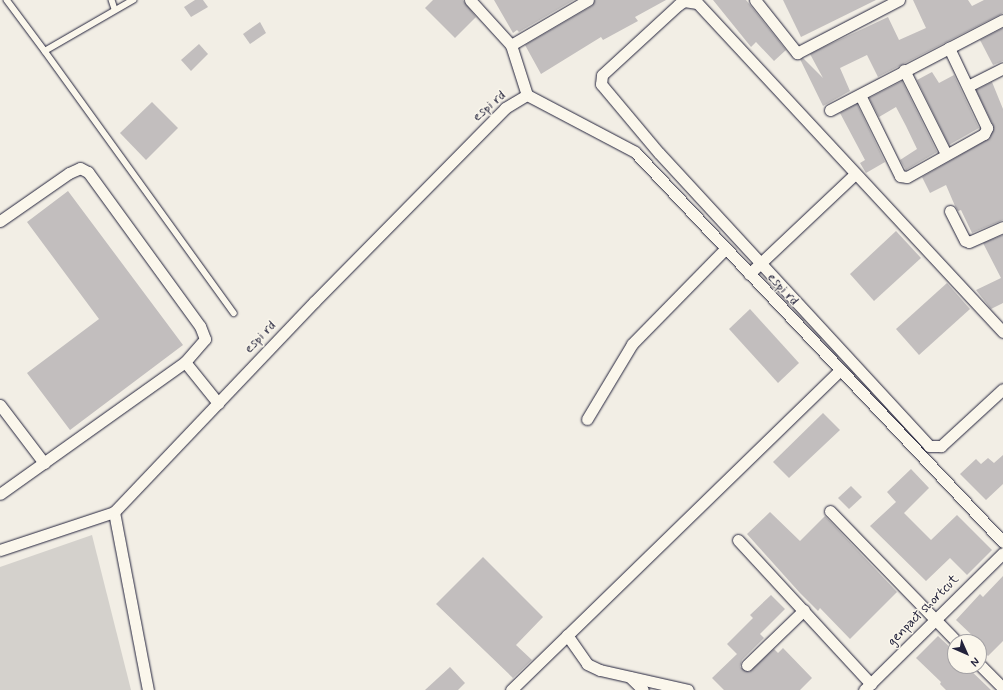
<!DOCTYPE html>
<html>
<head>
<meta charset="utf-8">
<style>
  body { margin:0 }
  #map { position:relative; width:1003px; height:690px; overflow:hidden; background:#f2eee5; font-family:Mynerve,sans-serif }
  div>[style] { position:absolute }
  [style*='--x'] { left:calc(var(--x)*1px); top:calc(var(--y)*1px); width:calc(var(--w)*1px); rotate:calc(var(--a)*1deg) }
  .green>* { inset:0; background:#d4d1cc }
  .building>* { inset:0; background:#c2bebe }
  .roads { filter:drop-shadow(0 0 1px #22223b) drop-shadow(0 0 1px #22223b) }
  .service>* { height:5.5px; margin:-2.75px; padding:0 2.75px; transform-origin:2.75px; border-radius:2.75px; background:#fbf7ec }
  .minor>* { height:11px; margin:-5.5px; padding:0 5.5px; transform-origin:5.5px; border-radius:5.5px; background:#fbf7ec }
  span { translate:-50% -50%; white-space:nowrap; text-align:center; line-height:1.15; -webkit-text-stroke:3px #fbf7ec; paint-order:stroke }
  .street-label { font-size:14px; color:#22223b }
  .north { position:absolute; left:947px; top:634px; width:40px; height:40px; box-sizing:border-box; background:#fbf7ec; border:1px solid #a4a2a5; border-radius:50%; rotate:135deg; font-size:11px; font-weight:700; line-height:16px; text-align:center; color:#22223b }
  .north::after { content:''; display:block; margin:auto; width:14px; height:18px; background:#22223b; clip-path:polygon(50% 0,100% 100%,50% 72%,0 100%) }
</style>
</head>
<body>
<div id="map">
  <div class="green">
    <div style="clip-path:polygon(92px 535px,131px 690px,0 690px,0 567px)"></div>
  </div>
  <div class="building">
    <div style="clip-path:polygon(195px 0,203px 0,208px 7px,191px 17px,184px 7px)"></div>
    <div style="clip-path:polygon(433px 0,463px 0,476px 17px,455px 38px,425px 8px)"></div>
    <div style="clip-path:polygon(494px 0,574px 0,519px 32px,517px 30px,513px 33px)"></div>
    <div style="clip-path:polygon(595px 0,666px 0,635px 17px,638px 21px,603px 40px,601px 37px,541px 74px,525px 45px,592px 6px)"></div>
    <div style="clip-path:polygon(713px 0,746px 0,786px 50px,774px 61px,756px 42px,751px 47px)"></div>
    <div style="clip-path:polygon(783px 0,876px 0,801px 37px)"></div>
    <div style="clip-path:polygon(913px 0,968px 0,972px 6px,984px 0,1003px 0,1003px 13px,878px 77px,867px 55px,840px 68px,850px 91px,823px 106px,800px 59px,803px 58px,823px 78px,810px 54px,824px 47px,888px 17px,899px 40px,926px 28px)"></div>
    <div style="clip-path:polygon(260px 22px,266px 33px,250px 44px,243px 34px)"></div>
    <div style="clip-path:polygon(1003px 28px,1003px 61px,993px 65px,980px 40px)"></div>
    <div style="clip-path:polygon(199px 44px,208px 54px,191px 71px,181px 60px)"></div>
    <div style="clip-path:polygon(932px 72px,939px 83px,954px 75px,979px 128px,949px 145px,917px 80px)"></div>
    <div style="clip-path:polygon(902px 81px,937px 152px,906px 170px,900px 160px,917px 149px,906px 126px,896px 107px,879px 117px,869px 98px)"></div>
    <div style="clip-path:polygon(992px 82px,1003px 109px,1003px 220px,972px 233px,961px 210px,958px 211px,955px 206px,946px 185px,930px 193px,922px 177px,990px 138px,993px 125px,976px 90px)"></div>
    <div style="clip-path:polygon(152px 102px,178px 128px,146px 160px,120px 133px)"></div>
    <div style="clip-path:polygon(857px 104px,885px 162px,866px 173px,860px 163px,865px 160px,840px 113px)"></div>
    <div style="clip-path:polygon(68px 191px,183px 345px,70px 430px,27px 373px,99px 319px,27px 222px)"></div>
    <div style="clip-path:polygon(896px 231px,921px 258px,874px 301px,850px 274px)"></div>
    <div style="clip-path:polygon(1003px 235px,1003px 303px,991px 309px,976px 290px,1001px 278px,983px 243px)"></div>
    <div style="clip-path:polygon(947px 283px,970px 309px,919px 355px,896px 329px)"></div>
    <div style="clip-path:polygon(750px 309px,799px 363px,778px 383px,729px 329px)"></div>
    <div style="clip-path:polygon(823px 413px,840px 430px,789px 478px,773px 462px)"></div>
    <div style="clip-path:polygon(1003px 455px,1003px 484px,986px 500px,960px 474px,976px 459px,981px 464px,988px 458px,994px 463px)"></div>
    <div style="clip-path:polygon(911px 469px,929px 488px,904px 513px,931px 540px,957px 515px,992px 550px,967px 575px,950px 558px,926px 581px,870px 526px,896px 502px,887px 492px)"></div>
    <div style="clip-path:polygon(851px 486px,862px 497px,849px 509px,838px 498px)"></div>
    <div style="clip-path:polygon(770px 512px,800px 541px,825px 516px,897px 592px,850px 639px,820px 608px,818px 611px,800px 593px,747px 534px)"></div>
    <div style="clip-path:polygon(483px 557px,543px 617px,516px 645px,532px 660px,513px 678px,436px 604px)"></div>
    <div style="clip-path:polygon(1003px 576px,1003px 641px,988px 656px,979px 647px,979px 642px,973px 642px,976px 639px,956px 620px,980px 594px,983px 597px)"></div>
    <div style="clip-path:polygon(771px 595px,785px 609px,760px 634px,764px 638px,742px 660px,740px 667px,749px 672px,774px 649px,778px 653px,783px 648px,812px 678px,800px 690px,724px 690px,712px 678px,737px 654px,727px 644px,753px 618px,750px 615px)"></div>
    <div style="clip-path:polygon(938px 636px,955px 652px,955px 666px,966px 666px,991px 690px,946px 690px,940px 684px,941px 682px,916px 658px)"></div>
    <div style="clip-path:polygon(450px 667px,465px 683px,458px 690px,425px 690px)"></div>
  </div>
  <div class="roads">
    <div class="service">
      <div style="--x:7;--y:0;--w:64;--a:53.3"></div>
      <div style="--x:45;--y:51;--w:102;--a:-30.1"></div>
      <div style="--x:112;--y:0;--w:9;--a:72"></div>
      <div style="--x:45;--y:51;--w:323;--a:54.2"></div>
    </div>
    <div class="minor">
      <div style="--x:470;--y:0;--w:61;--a:47.7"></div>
      <div style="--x:511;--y:45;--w:52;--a:72.3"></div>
      <div style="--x:755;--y:0;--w:68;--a:51.6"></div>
      <div style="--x:797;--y:53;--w:115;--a:-27.5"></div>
      <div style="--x:511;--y:45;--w:89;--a:-30.3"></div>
      <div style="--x:904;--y:70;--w:94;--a:63.4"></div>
      <div style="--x:968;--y:86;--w:39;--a:-27"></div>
      <div style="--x:860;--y:95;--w:90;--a:63.7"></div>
      <div style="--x:900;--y:176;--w:7;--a:8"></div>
      <div style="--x:907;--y:177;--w:88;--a:-29.2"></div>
      <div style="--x:984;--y:134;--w:7;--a:-63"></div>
      <div style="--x:987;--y:128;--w:89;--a:-115.4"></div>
      <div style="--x:830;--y:110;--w:195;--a:-27.5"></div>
      <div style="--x:950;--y:211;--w:33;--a:63"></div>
      <div style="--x:965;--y:240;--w:4;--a:27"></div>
      <div style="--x:969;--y:242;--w:37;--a:-24"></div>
      <div style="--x:0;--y:221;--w:84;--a:-34.8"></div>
      <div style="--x:69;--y:173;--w:12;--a:-24"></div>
      <div style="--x:80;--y:168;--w:9;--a:27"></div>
      <div style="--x:88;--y:172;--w:190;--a:54"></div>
      <div style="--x:200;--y:326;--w:14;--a:69"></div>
      <div style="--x:205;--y:339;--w:30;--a:131"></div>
      <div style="--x:185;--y:362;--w:227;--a:144.5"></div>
      <div style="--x:749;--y:274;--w:146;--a:-43.3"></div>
      <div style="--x:1003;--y:332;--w:449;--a:-132.9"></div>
      <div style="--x:697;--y:3;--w:13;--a:-171"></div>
      <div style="--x:684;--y:1;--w:7;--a:146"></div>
      <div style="--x:678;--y:5;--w:103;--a:137.4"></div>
      <div style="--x:602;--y:75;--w:9;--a:96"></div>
      <div style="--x:601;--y:84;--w:90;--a:50"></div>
      <div style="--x:659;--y:153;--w:398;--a:47.3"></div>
      <div style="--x:929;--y:446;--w:12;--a:0"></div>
      <div style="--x:941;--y:446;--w:84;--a:-42.6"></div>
      <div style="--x:185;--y:362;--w:53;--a:51.2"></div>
      <div style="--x:0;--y:405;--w:73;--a:52.8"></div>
      <div style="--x:587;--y:419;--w:87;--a:-59"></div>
      <div style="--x:632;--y:344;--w:134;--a:-45.6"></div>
      <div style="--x:830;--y:511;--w:182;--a:45.9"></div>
      <div style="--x:114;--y:512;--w:181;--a:79.2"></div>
      <div style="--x:738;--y:540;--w:196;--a:47.3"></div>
      <div style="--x:0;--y:550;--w:120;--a:-18.4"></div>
      <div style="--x:114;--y:512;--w:290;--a:-46.4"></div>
      <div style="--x:314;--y:302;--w:272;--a:-45.4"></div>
      <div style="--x:505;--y:108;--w:26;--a:-31"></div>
      <div style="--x:527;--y:95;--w:122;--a:27.8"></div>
      <div style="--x:635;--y:152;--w:536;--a:46.66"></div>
      <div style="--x:567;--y:635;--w:35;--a:55"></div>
      <div style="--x:587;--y:664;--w:14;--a:25"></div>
      <div style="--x:600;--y:670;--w:90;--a:12.8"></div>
      <div style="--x:979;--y:664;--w:34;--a:45"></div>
      <div style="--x:747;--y:665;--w:79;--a:-44"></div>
      <div style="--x:630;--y:677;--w:18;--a:45"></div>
      <div style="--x:511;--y:690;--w:458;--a:-44.2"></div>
      <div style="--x:864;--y:690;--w:195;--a:-44.6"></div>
    </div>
  </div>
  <div class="street-label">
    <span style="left:489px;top:106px;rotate:-41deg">espi rd</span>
    <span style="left:783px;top:289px;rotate:47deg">espi rd</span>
    <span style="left:260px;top:337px;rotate:-46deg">espi rd</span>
    <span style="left:923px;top:610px;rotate:-45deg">genpact shortcut</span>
  </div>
  <div class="north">N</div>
</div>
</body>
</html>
